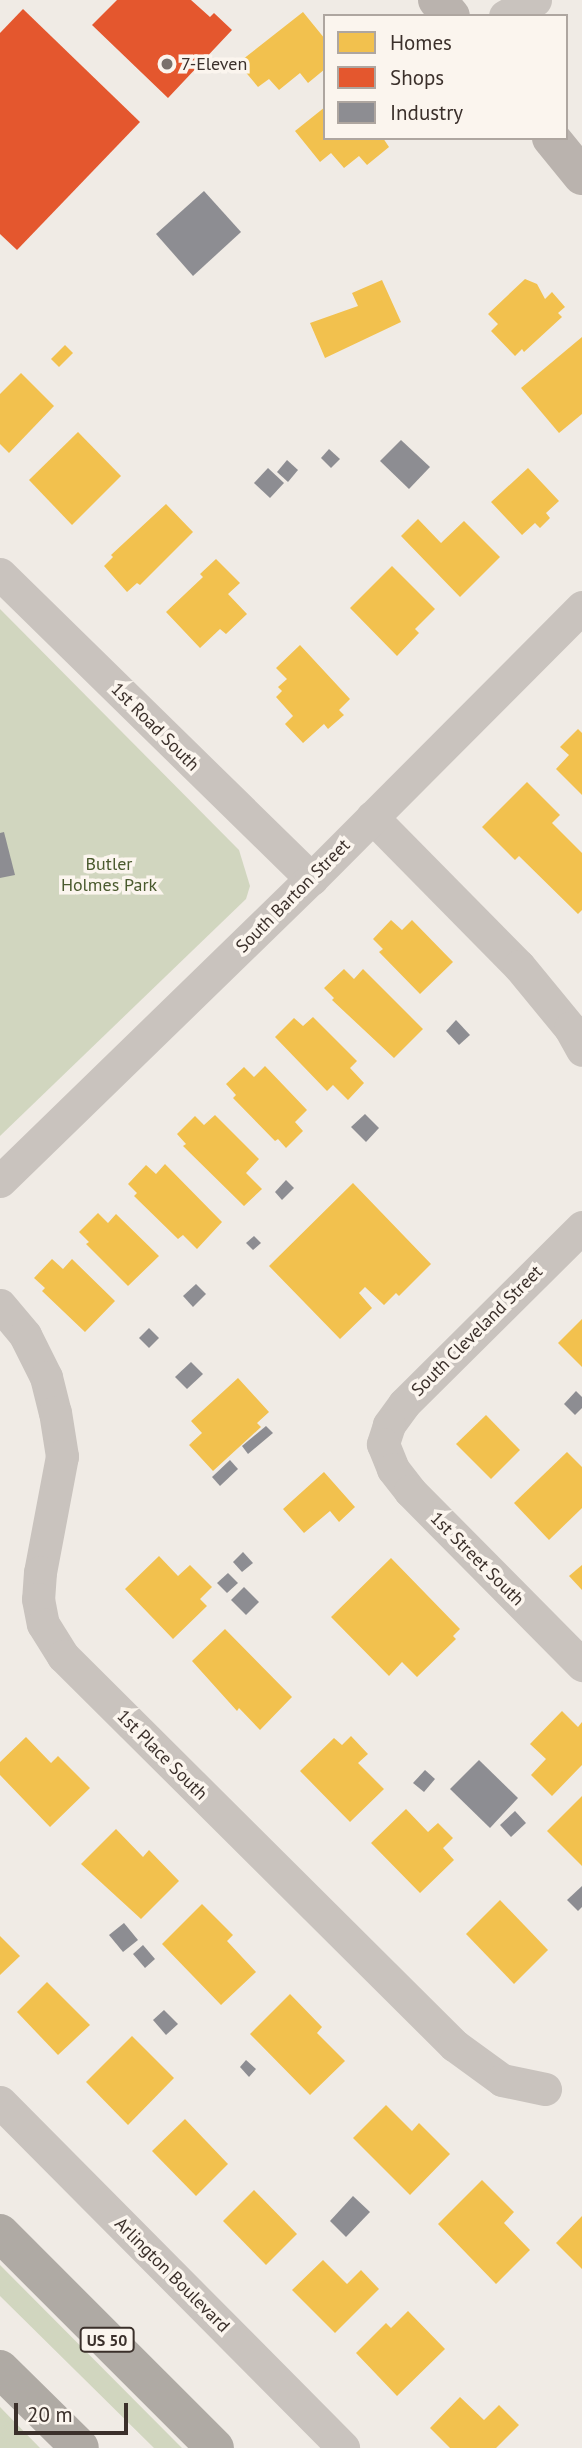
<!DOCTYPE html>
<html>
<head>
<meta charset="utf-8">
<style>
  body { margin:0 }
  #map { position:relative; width:582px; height:2448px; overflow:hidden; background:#f0ebe5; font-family:"PT Sans",sans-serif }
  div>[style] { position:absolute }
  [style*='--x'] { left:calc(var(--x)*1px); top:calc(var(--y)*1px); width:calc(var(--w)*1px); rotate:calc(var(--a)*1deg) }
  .green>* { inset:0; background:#d1d6bf }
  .homes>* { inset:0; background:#f2c14e }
  .shops>* { inset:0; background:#e4572e }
  .industry>* { inset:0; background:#8d8d92 }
  .street>* { height:33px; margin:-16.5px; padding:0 16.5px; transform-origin:16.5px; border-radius:16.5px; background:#c9c3be }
  .secondary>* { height:38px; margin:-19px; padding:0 19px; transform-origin:19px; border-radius:19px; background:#bab3ae }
  .highway>* { height:38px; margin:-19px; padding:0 19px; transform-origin:19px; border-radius:19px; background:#afaaa4 }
  .dots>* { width:19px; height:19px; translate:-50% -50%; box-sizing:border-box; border:4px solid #fbf5ee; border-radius:50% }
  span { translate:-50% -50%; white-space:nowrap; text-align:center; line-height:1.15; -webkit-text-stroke:7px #fbf5ee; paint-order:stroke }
  .shield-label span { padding:2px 5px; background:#fbf5ee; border:2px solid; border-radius:5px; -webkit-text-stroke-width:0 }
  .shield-label { font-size:16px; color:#3b302b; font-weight:700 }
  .poi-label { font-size:18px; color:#3b302b }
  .left { translate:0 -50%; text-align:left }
  .street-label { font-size:18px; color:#3b302b }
  .park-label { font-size:18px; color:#4a5a2e }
  .legend { position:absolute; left:323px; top:14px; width:245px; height:126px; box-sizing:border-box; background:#fbf5ee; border:2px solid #aea6a0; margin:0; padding:9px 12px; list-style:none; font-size:21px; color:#3b302b }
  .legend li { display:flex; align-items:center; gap:14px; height:35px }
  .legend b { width:35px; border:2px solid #aea6a0 }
  .scale { position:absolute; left:14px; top:2403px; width:114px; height:32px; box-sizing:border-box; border:4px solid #3b302b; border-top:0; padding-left:9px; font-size:21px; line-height:24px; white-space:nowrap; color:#3b302b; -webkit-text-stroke:5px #fbf5ee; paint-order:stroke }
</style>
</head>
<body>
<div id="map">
  <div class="green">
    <div style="clip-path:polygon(0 609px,239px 850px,250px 886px,246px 899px,0 1136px)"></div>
    <div style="clip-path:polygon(0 2265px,178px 2444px,182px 2448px,154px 2448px,0 2296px)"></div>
    <div style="clip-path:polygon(0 2407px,40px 2448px,0 2448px)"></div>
  </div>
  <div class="homes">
    <div style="clip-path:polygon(303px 12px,325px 39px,325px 69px,308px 83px,300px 73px,279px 90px,269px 79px,258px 87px,238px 63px)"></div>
    <div style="clip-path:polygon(325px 107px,325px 138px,383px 138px,389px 147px,367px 165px,359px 156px,344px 168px,331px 153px,320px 162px,295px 131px)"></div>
    <div style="clip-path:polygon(525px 279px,537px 284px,545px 299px,552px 292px,565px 307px,558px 313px,562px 317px,524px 352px,522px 349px,515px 356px,491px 331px,498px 324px,488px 314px)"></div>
    <div style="clip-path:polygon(382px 280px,401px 322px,325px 358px,310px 323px,358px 306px,352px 293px)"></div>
    <div style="clip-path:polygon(582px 337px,582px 414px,559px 433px,521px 388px)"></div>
    <div style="clip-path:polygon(65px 345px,73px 353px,59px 367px,51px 359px)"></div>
    <div style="clip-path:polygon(21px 373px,54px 406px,9px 453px,0 444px,0 394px)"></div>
    <div style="clip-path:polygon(78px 432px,121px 476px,72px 525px,29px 480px)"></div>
    <div style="clip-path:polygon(528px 468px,559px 501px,546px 513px,550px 518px,540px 528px,535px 523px,522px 535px,491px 502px)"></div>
    <div style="clip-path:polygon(166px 504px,193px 532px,140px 585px,137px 583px,127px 592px,104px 566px,113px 557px,111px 555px)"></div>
    <div style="clip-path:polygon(418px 519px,441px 543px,464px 521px,500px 557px,460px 597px,401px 536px)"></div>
    <div style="clip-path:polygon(216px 559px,240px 583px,228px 594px,247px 614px,226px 634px,220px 629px,200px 648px,166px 612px,203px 577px,200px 574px)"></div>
    <div style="clip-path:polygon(392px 566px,435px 609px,415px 629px,419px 633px,397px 656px,350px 608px)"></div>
    <div style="clip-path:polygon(300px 645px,350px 699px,339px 710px,344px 715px,328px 729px,324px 724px,303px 743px,285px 724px,293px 716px,276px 697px,282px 691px,278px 687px,287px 679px,276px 668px)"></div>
    <div style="clip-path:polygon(578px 729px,582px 733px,582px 795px,556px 769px,569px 755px,560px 747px)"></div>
    <div style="clip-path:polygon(527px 782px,560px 815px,552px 823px,582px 853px,582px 910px,578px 914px,519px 856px,515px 860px,482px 827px)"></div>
    <div style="clip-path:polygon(391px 920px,402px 930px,412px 920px,453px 962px,420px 994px,379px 952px,383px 949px,373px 939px)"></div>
    <div style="clip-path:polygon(344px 969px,354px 979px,363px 969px,423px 1029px,394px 1058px,332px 1000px,334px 998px,324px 988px)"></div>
    <div style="clip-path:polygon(313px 1017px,357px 1061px,350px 1068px,364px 1083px,348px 1100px,333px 1085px,327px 1091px,275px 1037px,294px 1018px,303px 1026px)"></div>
    <div style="clip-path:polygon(265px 1066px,307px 1110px,295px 1122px,303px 1131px,286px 1148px,278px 1139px,275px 1141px,233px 1098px,236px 1095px,226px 1084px,244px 1067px,254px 1077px)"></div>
    <div style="clip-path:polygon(215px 1115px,259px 1159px,246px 1173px,262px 1189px,244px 1206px,183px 1146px,186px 1144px,177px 1134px,195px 1116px,204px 1125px)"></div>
    <div style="clip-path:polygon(165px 1164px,222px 1222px,197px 1249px,183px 1235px,178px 1239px,134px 1196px,137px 1193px,128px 1184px,146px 1165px,156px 1174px)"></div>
    <div style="clip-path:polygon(353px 1183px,431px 1264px,399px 1296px,396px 1293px,384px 1305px,365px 1287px,359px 1293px,372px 1308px,340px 1339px,269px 1266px)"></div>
    <div style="clip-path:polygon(98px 1213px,108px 1223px,116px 1214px,159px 1256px,128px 1286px,86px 1244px,89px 1242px,79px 1232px)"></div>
    <div style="clip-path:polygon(52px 1259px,63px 1269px,72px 1259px,115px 1301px,85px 1332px,42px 1291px,45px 1288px,34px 1278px)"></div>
    <div style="clip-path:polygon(582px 1319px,582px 1367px,558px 1343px)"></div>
    <div style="clip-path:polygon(238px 1378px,269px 1412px,257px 1423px,261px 1427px,213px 1471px,189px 1445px,202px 1433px,191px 1421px)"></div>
    <div style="clip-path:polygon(486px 1415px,520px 1450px,491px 1479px,456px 1444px)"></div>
    <div style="clip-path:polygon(567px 1452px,582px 1467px,582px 1508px,549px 1540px,514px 1503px)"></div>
    <div style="clip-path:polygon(324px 1472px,355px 1507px,339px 1522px,330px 1511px,304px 1533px,283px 1509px)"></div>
    <div style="clip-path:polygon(159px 1556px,178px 1576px,190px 1565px,212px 1587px,200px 1599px,207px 1606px,173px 1639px,125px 1589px)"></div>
    <div style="clip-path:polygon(391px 1558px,460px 1629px,453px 1636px,456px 1639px,417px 1677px,402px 1662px,389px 1676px,331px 1617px)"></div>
    <div style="clip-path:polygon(582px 1565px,582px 1590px,569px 1576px)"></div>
    <div style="clip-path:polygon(225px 1629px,292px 1697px,260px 1730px,239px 1708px,237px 1711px,192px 1661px)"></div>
    <div style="clip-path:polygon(562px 1711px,578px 1727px,582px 1722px,582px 1765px,552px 1796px,531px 1775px,546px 1759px,530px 1744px)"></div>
    <div style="clip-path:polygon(351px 1736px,368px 1754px,358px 1763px,384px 1789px,350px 1822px,300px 1771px,334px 1738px,342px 1745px)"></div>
    <div style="clip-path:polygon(26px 1737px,51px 1763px,58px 1756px,90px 1788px,50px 1827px,0 1775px,0 1762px)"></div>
    <div style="clip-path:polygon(582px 1796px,582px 1866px,547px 1831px)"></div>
    <div style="clip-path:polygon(406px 1809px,428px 1832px,438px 1823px,453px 1838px,443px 1848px,454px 1860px,420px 1893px,371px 1843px)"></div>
    <div style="clip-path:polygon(116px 1829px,143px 1857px,149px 1850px,179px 1881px,141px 1919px,81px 1864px)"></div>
    <div style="clip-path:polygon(500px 1900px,548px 1950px,514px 1984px,466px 1934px)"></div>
    <div style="clip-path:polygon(202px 1904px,233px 1935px,227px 1941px,256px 1972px,221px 2005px,162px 1944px)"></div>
    <div style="clip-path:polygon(0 1936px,20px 1956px,0 1975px)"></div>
    <div style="clip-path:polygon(47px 1982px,90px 2025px,58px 2055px,17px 2012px)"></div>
    <div style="clip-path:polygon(290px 1994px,322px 2027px,317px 2033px,345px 2061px,310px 2095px,250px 2034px)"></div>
    <div style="clip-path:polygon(132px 2036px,174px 2078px,128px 2125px,86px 2082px)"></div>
    <div style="clip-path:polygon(386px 2105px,412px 2131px,419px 2123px,450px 2154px,410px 2195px,353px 2138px)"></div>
    <div style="clip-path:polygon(185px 2119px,228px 2164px,196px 2196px,152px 2151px)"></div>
    <div style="clip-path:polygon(482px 2180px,514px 2212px,504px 2223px,530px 2250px,496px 2284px,438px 2224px)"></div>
    <div style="clip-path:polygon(254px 2190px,297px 2234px,266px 2265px,223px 2221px)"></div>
    <div style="clip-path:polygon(582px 2216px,582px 2269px,556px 2243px)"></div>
    <div style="clip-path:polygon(323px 2260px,347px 2284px,361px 2270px,379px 2289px,335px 2333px,292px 2290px)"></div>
    <div style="clip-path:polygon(408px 2311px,445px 2349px,397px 2396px,356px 2353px,386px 2323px,391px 2328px)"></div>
    <div style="clip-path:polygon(460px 2397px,484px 2420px,499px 2405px,519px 2425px,496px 2448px,450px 2448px,430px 2428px)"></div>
  </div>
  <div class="shops">
    <div style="clip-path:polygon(117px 0,191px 0,210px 17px,214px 13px,232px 30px,168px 98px,92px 25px)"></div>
    <div style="clip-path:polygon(23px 9px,140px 122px,17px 250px,0 234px,0 33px)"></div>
  </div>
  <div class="industry">
    <div style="clip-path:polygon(204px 191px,241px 232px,193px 276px,156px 234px)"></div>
    <div style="clip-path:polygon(401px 440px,430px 467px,409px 489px,380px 461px)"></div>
    <div style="clip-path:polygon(329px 449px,340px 459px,331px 468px,321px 458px)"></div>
    <div style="clip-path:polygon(287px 460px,298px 470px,288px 482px,277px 472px)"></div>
    <div style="clip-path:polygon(268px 468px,284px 483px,270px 498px,254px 483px)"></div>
    <div style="clip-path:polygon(4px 832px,15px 875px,0 878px,0 833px)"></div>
    <div style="clip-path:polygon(456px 1020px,470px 1035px,459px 1045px,446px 1031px)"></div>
    <div style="clip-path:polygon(365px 1114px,379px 1128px,366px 1142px,351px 1127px)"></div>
    <div style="clip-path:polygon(286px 1180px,294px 1188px,282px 1200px,275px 1192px)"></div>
    <div style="clip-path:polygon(254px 1236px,261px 1243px,253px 1250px,246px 1243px)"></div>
    <div style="clip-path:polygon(196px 1284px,206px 1294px,193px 1307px,183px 1296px)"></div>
    <div style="clip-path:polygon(149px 1328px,159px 1338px,149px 1348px,139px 1338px)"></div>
    <div style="clip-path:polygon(191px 1362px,203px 1374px,187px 1389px,175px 1377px)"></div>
    <div style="clip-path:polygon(576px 1391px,582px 1397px,582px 1408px,575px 1415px,564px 1404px)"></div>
    <div style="clip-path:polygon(266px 1426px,273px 1433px,248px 1454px,242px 1446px)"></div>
    <div style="clip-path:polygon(230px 1460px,238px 1469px,220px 1486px,212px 1477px)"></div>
    <div style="clip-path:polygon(243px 1552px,253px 1563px,242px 1572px,233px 1562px)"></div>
    <div style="clip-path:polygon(228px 1573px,238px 1583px,227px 1593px,217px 1583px)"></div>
    <div style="clip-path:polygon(244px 1587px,259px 1602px,246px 1615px,231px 1600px)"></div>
    <div style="clip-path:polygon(479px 1760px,518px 1798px,490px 1828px,450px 1789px)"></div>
    <div style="clip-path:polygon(425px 1770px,435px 1779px,424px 1792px,413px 1783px)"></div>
    <div style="clip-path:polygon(515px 1811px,526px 1823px,511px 1837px,500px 1825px)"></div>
    <div style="clip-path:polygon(582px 1886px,582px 1907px,578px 1911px,567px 1900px)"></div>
    <div style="clip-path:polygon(124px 1923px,138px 1940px,123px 1952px,109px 1935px)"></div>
    <div style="clip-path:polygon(143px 1945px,155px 1959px,145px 1968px,133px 1954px)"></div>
    <div style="clip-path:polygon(164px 2010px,178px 2024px,166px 2035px,153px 2020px)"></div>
    <div style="clip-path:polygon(246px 2060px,256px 2069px,249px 2077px,240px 2067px)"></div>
    <div style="clip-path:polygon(353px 2196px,370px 2212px,346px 2237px,330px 2221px)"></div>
  </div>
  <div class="street">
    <div style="--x:505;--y:16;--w:34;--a:-28"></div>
    <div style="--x:0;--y:574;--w:436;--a:44.4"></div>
    <div style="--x:372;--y:817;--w:209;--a:45.4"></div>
    <div style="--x:519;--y:966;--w:80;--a:50.6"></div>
    <div style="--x:570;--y:1028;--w:25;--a:61"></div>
    <div style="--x:0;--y:1181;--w:434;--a:-44.2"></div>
    <div style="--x:311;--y:879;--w:384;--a:-45.1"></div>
    <div style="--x:582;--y:1227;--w:251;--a:135.2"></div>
    <div style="--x:404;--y:1404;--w:26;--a:126"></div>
    <div style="--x:389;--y:1425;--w:20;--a:108"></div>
    <div style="--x:383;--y:1444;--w:27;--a:68"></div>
    <div style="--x:393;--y:1469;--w:28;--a:52"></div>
    <div style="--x:410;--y:1491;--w:245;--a:45.3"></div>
    <div style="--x:0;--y:1305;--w:39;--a:50"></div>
    <div style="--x:25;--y:1335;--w:47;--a:63.4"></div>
    <div style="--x:46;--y:1377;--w:36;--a:76"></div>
    <div style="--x:55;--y:1412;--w:45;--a:81"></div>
    <div style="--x:62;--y:1456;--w:118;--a:100.7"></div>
    <div style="--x:40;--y:1572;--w:27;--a:94"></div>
    <div style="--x:38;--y:1599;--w:25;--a:79"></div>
    <div style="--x:43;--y:1624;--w:38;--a:58"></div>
    <div style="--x:63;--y:1656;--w:552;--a:44.85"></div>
    <div style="--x:454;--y:2045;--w:59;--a:36.1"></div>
    <div style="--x:502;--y:2080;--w:44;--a:11.8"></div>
    <div style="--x:0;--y:2102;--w:487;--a:45.2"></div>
  </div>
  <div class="secondary">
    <div style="--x:437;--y:0;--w:21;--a:49"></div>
    <div style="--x:551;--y:138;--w:49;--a:50.8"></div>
  </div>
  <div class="highway">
    <div style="--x:0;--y:2233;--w:304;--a:45"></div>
    <div style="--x:0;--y:2369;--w:112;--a:44.6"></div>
  </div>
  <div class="dots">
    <div style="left:167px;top:64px;background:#7a716c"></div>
  </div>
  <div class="shield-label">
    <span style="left:107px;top:2340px">US 50</span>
  </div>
  <div class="poi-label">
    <span class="left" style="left:181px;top:64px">7-Eleven</span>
  </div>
  <div class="street-label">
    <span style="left:155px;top:727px;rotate:45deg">1st Road South</span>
    <span style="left:293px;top:896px;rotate:-45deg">South Barton Street</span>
    <span style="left:477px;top:1331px;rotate:-45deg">South Cleveland Street</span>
    <span style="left:477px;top:1559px;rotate:45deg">1st Street South</span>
    <span style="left:162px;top:1755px;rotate:45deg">1st Place South</span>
    <span style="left:172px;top:2275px;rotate:45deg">Arlington Boulevard</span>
  </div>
  <div class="park-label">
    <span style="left:109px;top:875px">Butler<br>Holmes Park</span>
  </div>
  <ul class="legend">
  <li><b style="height:19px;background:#f2c14e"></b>Homes</li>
  <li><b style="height:19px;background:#e4572e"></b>Shops</li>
  <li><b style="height:19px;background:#8d8d92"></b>Industry</li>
  </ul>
  <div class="scale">20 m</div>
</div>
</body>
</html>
